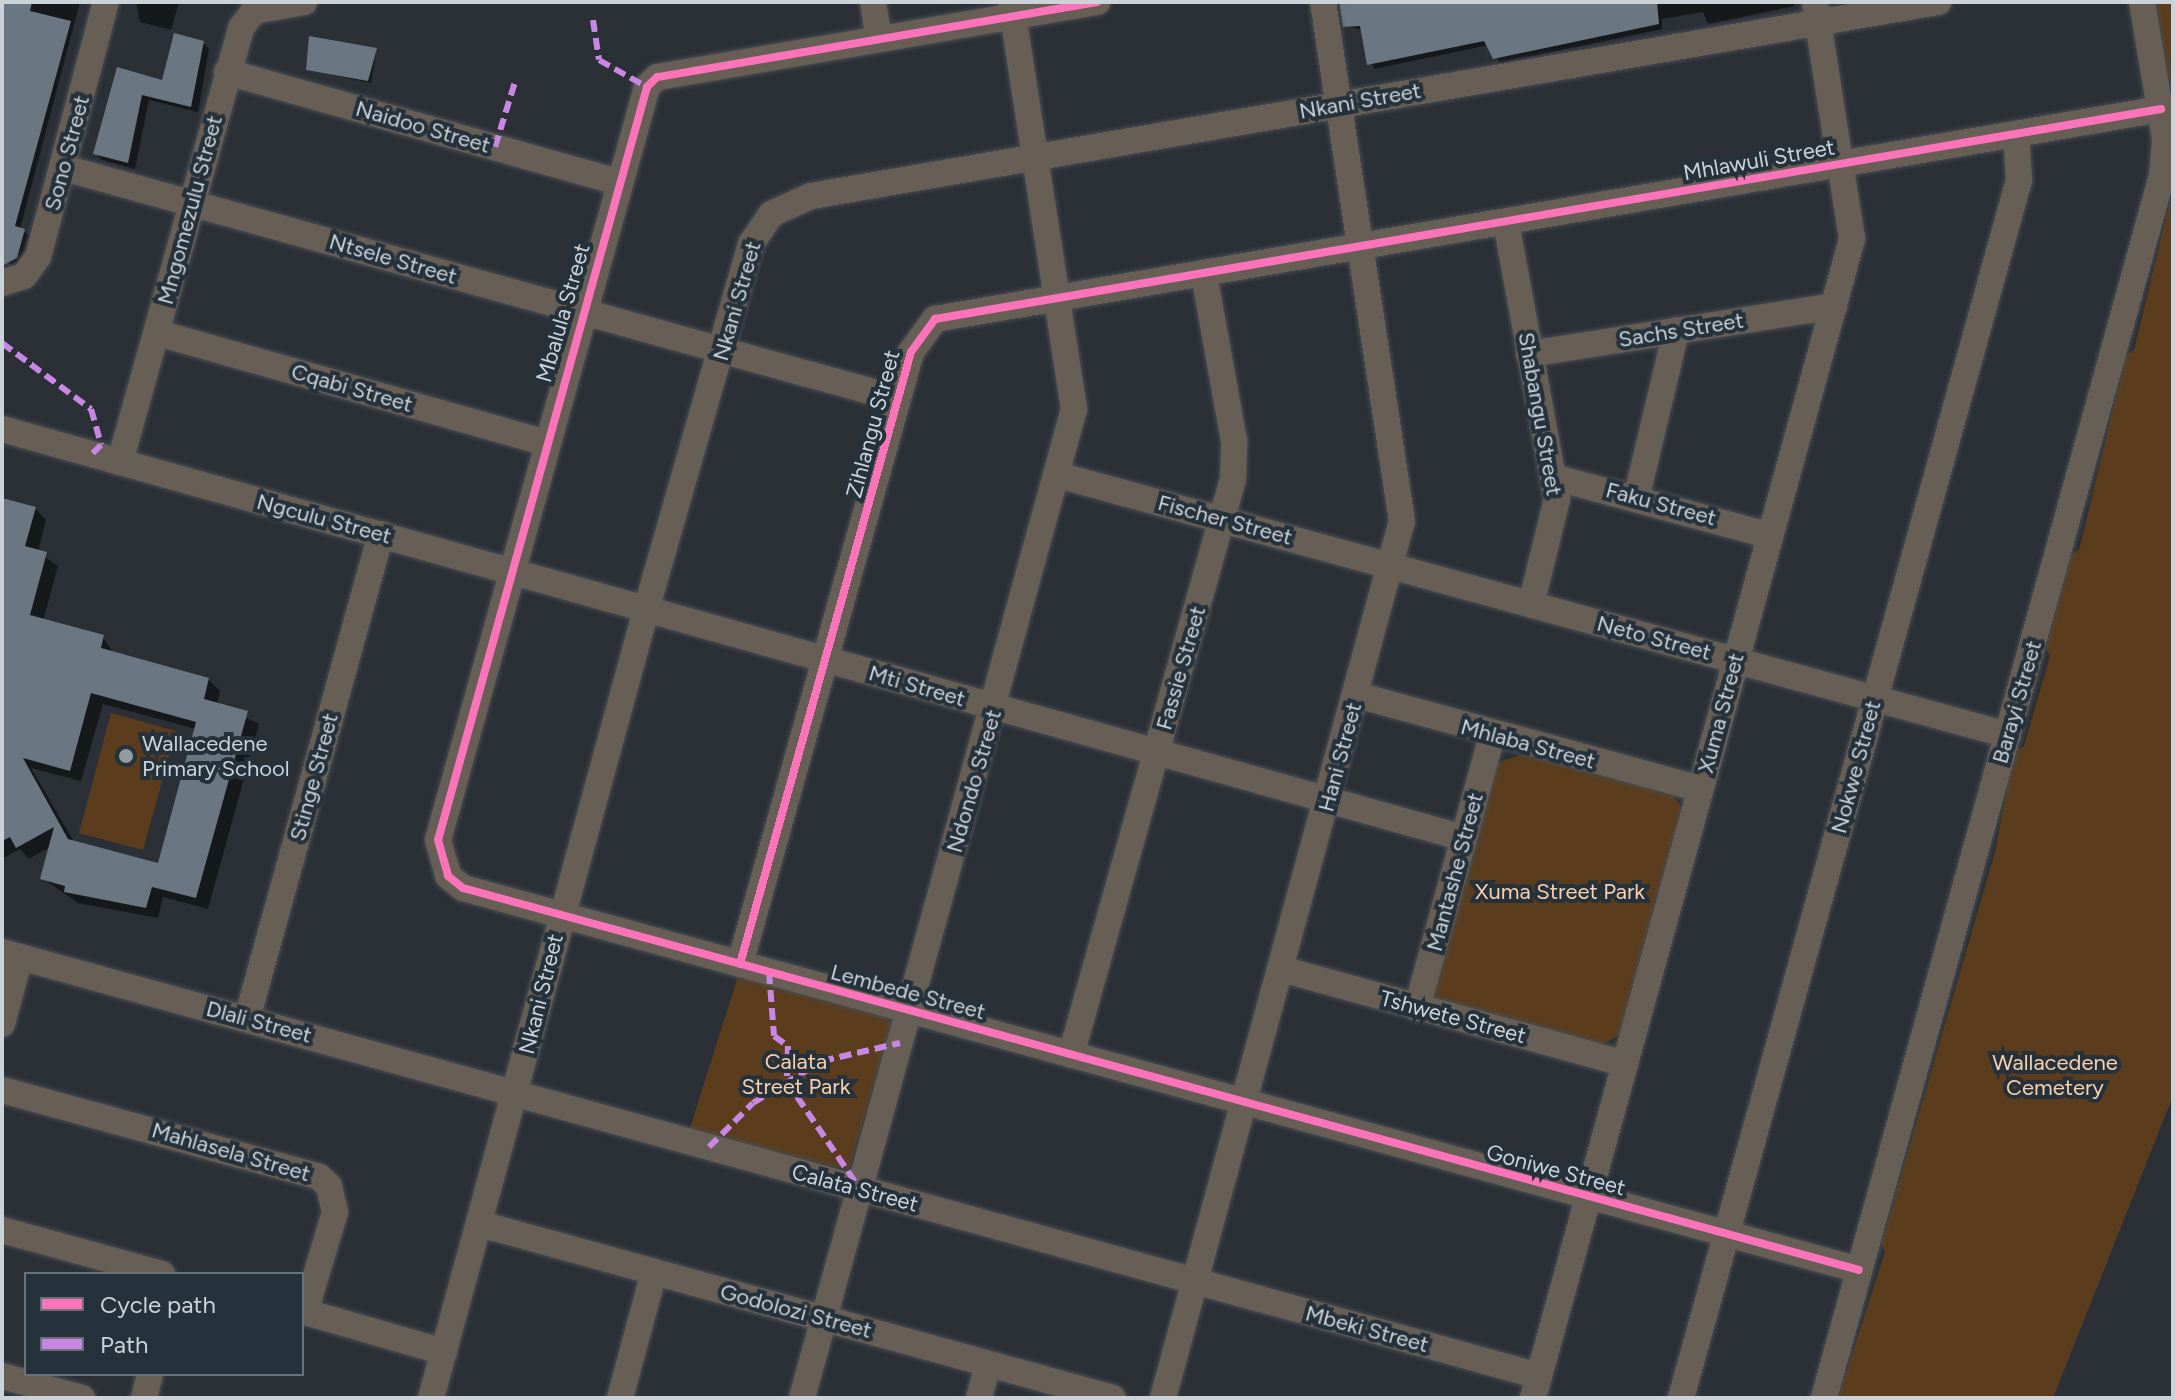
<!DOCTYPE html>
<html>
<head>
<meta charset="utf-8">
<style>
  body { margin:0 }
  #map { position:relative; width:2175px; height:1400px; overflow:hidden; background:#2a3036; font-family:Figtree,sans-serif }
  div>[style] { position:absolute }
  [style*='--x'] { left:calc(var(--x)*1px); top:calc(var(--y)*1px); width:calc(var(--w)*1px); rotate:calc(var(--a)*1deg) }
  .green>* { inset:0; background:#5b3d1d }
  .shadow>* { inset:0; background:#0007 }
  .building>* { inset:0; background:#6a7681 }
  .roads { filter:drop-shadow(0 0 2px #484d53) drop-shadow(0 0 2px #484d53) }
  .street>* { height:26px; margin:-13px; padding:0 13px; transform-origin:13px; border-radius:13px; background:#675e55 }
  .quiet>* { height:6px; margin-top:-3px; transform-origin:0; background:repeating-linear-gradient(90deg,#c787e3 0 12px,transparent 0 18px) }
  .cycleway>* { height:8px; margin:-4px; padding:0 4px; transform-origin:4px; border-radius:4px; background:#fb73b8 }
  .dots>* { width:22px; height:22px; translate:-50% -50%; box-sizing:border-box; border:4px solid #25313b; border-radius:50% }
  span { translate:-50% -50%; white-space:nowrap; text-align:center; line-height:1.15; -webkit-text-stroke:8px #25313b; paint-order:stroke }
  .street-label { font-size:22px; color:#cbd3d9 }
  .poi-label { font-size:22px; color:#cbd3d9 }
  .left { translate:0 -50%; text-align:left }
  .park-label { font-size:22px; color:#f9d0ac }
  .frame { position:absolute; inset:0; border:4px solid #cbd3d9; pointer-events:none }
  .legend { position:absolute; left:24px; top:1272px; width:280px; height:104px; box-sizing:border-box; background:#25313b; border:2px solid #67727a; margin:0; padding:10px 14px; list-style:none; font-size:24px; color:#cbd3d9 }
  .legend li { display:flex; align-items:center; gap:16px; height:40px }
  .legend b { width:40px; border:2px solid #67727a }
</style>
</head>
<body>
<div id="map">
  <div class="green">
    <div style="clip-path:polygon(2156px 2px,2173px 2px,2173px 103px)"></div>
    <div style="clip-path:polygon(2173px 189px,2173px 1096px,2053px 1398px,1838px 1398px,1885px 1252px,1881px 1245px,1995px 852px,2014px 752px,2024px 746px,2050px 656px,2046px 648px,2071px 554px,2079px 550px,2126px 355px,2134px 350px)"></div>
    <div style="clip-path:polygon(111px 713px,176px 731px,143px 850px,79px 833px)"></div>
    <div style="clip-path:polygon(1524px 754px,1673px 795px,1684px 810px,1624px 1031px,1603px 1045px,1437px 999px,1432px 988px,1497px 763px)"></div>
    <div style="clip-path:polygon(739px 973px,883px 1013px,891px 1023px,849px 1170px,689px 1131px)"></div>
  </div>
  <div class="shadow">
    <div style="clip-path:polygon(2px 2px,80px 2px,20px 229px,29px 235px,19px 266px,2px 261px)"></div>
    <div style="clip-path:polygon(136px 2px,179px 2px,171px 30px,140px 22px)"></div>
    <div style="clip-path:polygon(1339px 2px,1793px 2px,1794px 6px,1708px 24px,1703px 12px,1662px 19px,1662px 29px,1500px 63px,1489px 45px,1374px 69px,1363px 30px,1345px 26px)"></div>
    <div style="clip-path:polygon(202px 42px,209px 49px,198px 112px,149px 100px,135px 169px,102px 160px,95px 153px,119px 69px,163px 82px)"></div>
    <div style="clip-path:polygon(376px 50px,371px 83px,308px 70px)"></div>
    <div style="clip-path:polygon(evenodd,2px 500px,35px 508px,46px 520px,38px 552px,58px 566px,43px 621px,103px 637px,114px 654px,208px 679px,220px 691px,217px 704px,259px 724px,208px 909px,163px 897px,158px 918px,78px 903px,42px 878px,50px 847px,29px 859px,20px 849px,2px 859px,2px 500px,103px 704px,196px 729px,159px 865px,74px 842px,31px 768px,81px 781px,103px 704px)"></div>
  </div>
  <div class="building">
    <div style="clip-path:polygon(2px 2px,32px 2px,30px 11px,71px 21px,15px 226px,25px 229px,17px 258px,2px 266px)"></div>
    <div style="clip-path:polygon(1339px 2px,1657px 2px,1659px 24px,1493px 59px,1484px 41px,1367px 65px,1360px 26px,1343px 27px)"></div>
    <div style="clip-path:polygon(174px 33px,204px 41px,191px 107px,142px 95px,128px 163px,93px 154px,117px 67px,162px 80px)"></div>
    <div style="clip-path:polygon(309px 36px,377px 48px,368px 81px,306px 70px)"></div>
    <div style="clip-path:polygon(evenodd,2px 498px,36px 507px,25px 546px,47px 552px,30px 615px,104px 635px,101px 648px,209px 678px,204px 699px,248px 711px,196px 898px,152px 887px,146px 908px,64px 892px,65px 886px,40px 879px,54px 827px,16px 848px,10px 837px,2px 841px,2px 498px,91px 693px,196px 722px,158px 863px,68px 839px,23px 758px,70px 771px,91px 693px)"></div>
  </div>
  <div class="roads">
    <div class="street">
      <div style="--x:873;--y:2;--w:37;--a:81"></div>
      <div style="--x:1097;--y:2;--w:446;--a:170.3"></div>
      <div style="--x:657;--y:77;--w:14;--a:135"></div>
      <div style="--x:647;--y:87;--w:781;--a:105.51"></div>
      <div style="--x:438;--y:840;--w:37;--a:74"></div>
      <div style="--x:448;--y:876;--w:19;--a:39"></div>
      <div style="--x:463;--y:888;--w:1447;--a:15.3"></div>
      <div style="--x:227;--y:72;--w:407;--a:15.7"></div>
      <div style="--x:64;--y:168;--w:865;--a:15.48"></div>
      <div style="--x:1506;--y:222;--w:282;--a:79.6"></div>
      <div style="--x:1557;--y:499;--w:109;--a:103.8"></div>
      <div style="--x:2;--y:283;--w:23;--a:-18"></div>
      <div style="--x:24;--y:276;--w:24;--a:-54"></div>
      <div style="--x:38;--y:257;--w:264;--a:-75.1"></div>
      <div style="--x:158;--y:333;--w:403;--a:15.8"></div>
      <div style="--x:1529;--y:354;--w:309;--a:-8.9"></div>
      <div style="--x:2;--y:429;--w:1518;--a:15.63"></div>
      <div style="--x:120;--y:462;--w:451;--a:-74.4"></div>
      <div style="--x:241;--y:28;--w:21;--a:-53"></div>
      <div style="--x:254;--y:11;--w:51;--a:-10.2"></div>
      <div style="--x:1058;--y:475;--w:985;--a:15.31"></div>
      <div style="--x:1553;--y:477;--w:223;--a:15.1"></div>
      <div style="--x:1637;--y:495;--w:169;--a:-76.6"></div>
      <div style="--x:1357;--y:695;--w:356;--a:15.3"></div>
      <div style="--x:2;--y:952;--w:1594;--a:15.42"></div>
      <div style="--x:740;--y:964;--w:635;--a:-74.39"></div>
      <div style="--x:911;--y:352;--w:41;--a:-54"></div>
      <div style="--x:935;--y:319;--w:1244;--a:-9.72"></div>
      <div style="--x:1281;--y:969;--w:357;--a:15.4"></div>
      <div style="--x:1417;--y:1008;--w:283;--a:-74.6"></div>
      <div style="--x:247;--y:1019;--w:503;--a:-74.56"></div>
      <div style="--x:2;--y:1024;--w:69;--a:-75"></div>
      <div style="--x:1071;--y:1055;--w:598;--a:-74.29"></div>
      <div style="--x:1233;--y:479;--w:38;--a:-88"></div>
      <div style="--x:1234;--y:441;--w:169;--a:-100.2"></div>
      <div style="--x:2;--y:1090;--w:329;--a:15.3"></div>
      <div style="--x:319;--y:1177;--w:13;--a:42"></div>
      <div style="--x:329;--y:1186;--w:27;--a:77"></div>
      <div style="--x:335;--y:1212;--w:104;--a:106.7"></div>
      <div style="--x:480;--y:1224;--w:656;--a:15.37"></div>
      <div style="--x:2;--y:1230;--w:166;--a:15.4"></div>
      <div style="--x:302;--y:1311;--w:148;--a:16.1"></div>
      <div style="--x:2;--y:1376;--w:83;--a:15.4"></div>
      <div style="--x:144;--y:1398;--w:25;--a:-76"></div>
      <div style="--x:431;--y:1398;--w:817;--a:-74.74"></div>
      <div style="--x:646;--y:610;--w:381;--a:-74"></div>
      <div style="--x:751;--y:244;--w:36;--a:-56"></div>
      <div style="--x:771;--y:214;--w:44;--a:-24.2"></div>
      <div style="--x:811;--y:196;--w:1144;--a:-9.77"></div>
      <div style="--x:620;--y:1398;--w:131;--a:-74.9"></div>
      <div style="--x:802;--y:1398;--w:1026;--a:-74.62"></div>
      <div style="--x:1074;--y:409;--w:412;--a:-98.8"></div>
      <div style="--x:979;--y:1398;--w:35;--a:-75"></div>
      <div style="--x:1163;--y:1398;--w:909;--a:-74.76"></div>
      <div style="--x:1402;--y:521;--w:525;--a:-98.65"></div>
      <div style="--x:1533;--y:1398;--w:1202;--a:-74.61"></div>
      <div style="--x:1852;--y:239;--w:240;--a:-98.9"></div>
      <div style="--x:1681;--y:1398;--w:1264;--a:-74.49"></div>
      <div style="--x:2019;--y:180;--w:46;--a:-93.7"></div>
      <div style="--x:1824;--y:1398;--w:1268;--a:-74.54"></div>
      <div style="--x:2162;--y:176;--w:37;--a:-85"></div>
      <div style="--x:2165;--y:139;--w:139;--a:-99.5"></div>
    </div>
  </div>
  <div class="quiet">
    <div style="--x:593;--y:20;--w:40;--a:81.5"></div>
    <div style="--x:599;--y:60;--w:55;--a:29.4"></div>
    <div style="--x:495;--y:147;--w:68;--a:-72.9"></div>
    <div style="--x:2;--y:343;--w:111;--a:36.6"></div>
    <div style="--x:91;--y:409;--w:37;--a:74"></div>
    <div style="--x:101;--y:445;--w:13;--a:135"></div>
    <div style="--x:769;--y:972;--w:64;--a:85.5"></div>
    <div style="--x:774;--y:1036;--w:17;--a:36"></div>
    <div style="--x:788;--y:1046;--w:36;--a:92"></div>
    <div style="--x:787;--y:1082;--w:130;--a:55.7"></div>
    <div style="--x:709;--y:1147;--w:62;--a:-45"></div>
    <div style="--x:753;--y:1103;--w:81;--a:-31.3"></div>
    <div style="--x:822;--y:1061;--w:80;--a:-13"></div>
  </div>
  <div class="cycleway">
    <div style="--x:1097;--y:2;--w:446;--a:170.3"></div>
    <div style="--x:657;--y:77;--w:14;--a:135"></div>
    <div style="--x:647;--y:87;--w:781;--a:105.51"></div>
    <div style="--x:438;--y:840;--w:37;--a:74"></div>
    <div style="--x:448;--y:876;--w:19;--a:39"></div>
    <div style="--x:463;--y:888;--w:1447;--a:15.3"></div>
    <div style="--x:740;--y:964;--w:635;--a:-74.39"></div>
    <div style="--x:911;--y:352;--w:41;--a:-54"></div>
    <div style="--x:935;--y:319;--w:1244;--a:-9.72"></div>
  </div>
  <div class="dots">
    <div style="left:126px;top:756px;background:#939aa0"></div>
  </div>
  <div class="street-label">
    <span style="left:1360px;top:101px;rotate:-10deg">Nkani Street</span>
    <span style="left:423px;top:127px;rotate:16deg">Naidoo Street</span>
    <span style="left:67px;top:153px;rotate:-75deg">Sono Street</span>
    <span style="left:1759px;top:160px;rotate:-10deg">Mhlawuli Street</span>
    <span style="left:190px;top:210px;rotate:-75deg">Mngomezulu Street</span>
    <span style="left:393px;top:259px;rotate:16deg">Ntsele Street</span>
    <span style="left:737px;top:301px;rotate:-74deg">Nkani Street</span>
    <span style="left:563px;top:313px;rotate:-74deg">Mbalula Street</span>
    <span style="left:1681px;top:330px;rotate:-9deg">Sachs Street</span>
    <span style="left:352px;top:388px;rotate:16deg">Cqabi Street</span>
    <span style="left:1540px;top:414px;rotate:80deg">Shabangu Street</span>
    <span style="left:873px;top:424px;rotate:-75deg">Zihlangu Street</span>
    <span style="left:1661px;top:504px;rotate:15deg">Faku Street</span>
    <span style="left:324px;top:519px;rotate:15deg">Ngculu Street</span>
    <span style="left:1225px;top:520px;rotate:15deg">Fischer Street</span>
    <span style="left:1654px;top:638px;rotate:15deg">Neto Street</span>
    <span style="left:1181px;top:668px;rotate:-74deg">Fassie Street</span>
    <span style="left:917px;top:686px;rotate:16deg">Mti Street</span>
    <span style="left:2017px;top:702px;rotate:-74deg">Barayi Street</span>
    <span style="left:1721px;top:713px;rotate:-75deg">Xuma Street</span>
    <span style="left:1528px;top:744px;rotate:15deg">Mhlaba Street</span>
    <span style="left:1340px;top:757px;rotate:-75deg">Hani Street</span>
    <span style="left:1856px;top:767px;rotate:-75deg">Nokwe Street</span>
    <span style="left:314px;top:777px;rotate:-75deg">Stinge Street</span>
    <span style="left:974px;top:781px;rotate:-74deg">Ndondo Street</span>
    <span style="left:1455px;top:872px;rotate:-75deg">Mantashe Street</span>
    <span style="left:908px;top:992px;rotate:15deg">Lembede Street</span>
    <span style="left:541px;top:994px;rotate:-76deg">Nkani Street</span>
    <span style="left:1453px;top:1017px;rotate:15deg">Tshwete Street</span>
    <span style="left:259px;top:1022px;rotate:15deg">Dlali Street</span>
    <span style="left:231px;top:1152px;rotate:16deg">Mahlasela Street</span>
    <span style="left:1556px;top:1170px;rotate:15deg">Goniwe Street</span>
    <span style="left:855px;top:1188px;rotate:15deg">Calata Street</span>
    <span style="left:796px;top:1311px;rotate:15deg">Godolozi Street</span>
    <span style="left:1367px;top:1329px;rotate:15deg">Mbeki Street</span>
  </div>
  <div class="poi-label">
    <span class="left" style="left:142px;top:756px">Wallacedene<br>Primary School</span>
  </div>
  <div class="park-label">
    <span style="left:1560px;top:892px">Xuma Street Park</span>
    <span style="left:796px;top:1074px">Calata<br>Street Park</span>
    <span style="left:2055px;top:1075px">Wallacedene<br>Cemetery</span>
  </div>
  <div class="frame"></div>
  <ul class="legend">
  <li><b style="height:10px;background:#fb73b8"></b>Cycle path</li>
  <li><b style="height:10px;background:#c787e3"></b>Path</li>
  </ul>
</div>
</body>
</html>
